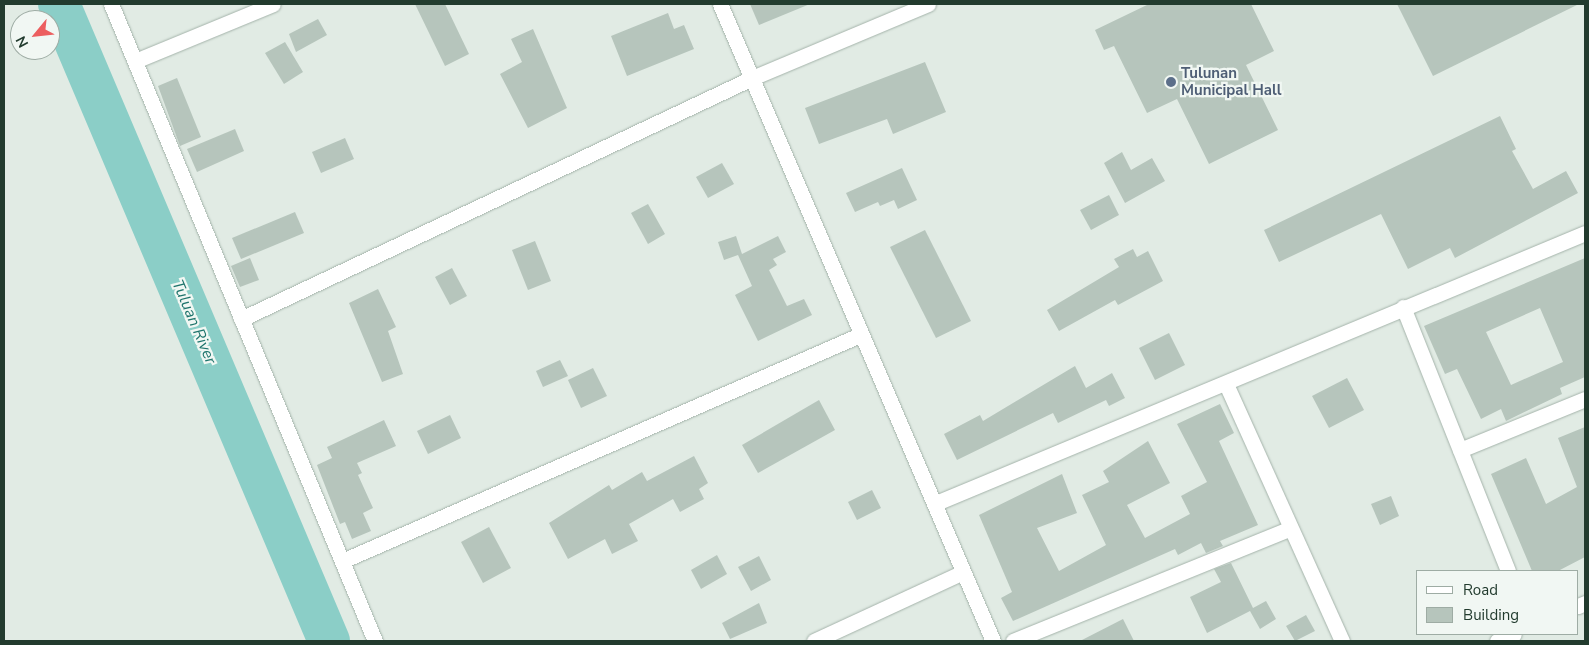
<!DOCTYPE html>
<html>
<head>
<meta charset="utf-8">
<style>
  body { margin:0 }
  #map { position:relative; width:1589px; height:645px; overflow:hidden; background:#e1ebe4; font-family:"Nunito Sans",sans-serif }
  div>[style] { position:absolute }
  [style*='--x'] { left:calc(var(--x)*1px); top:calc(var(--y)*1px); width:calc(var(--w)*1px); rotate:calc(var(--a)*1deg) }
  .river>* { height:42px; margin:-21px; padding:0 21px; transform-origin:21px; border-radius:21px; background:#8bcec7 }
  .building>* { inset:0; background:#b6c5bc }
  .roads { filter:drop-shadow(0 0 1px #a4b3aa) drop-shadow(0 0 1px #a4b3aa) }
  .minor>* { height:15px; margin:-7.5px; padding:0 7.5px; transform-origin:7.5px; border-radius:7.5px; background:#fff }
  .tertiary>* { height:15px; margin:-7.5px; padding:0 7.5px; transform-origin:7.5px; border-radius:7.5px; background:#fff }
  .dots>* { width:14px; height:14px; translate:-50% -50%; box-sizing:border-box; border:2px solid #f1f7f3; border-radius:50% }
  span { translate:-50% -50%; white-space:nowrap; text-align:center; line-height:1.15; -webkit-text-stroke:4.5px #f1f7f3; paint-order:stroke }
  .service-label { font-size:15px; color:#4e5e75; font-weight:700 }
  .left { translate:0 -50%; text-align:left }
  .water-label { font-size:16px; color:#1f746c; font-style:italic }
  .frame { position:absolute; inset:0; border:5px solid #223b2e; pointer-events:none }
  .legend { position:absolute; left:1416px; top:570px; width:162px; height:65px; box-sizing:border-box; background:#f1f7f3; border:1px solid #9eaca4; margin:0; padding:6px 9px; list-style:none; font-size:15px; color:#223b2e }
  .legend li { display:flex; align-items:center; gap:10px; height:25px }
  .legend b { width:25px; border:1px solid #9eaca4 }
  .north { position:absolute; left:10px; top:10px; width:50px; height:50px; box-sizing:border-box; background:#f1f7f3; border:1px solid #9eaca4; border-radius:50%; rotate:242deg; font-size:14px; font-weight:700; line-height:20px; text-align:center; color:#223b2e }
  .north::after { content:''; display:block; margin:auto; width:18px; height:22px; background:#ec5e5f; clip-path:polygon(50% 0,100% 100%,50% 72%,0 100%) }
</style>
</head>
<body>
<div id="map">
  <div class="river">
    <div style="--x:59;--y:4;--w:692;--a:67.03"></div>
  </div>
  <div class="building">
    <div style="clip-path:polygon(415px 4px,445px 4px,469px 54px,445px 66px)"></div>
    <div style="clip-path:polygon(750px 4px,810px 4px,759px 25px)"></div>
    <div style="clip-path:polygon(1149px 4px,1251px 4px,1274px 51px,1246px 65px,1278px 130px,1209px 164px,1177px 99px,1147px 113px,1114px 46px,1104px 50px,1095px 30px)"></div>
    <div style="clip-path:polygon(1397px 4px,1579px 4px,1433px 76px)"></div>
    <div style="clip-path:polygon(668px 13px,674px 29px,684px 25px,694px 49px,627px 76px,611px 36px)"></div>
    <div style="clip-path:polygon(318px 19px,327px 35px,296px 52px,289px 34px)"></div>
    <div style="clip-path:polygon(533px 29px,567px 108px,528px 128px,500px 74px,522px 62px,511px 39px)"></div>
    <div style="clip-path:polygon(285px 42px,303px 72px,284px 84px,265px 53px)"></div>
    <div style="clip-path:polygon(925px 62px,946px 112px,893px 134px,887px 119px,819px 144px,805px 108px)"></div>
    <div style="clip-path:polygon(177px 78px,201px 137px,180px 146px,158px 86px)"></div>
    <div style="clip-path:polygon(1500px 116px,1516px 149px,1512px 151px,1533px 189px,1566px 171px,1578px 193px,1455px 258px,1450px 248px,1408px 269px,1381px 214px,1279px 262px,1264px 230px)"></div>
    <div style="clip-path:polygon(235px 129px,244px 151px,197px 172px,187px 149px)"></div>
    <div style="clip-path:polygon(345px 138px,354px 159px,321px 173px,312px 152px)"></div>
    <div style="clip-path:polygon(1122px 152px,1131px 170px,1152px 158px,1165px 181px,1125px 203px,1104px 163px)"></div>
    <div style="clip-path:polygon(722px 163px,734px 184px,708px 198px,696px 177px)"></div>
    <div style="clip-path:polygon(902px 168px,917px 200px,898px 209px,894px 200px,880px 206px,878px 202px,855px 212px,846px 193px)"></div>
    <div style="clip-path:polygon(1109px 195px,1119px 215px,1091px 230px,1080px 210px)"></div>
    <div style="clip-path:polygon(648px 204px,665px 234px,648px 244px,631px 213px)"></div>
    <div style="clip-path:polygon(295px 212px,304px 233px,241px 259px,232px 238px)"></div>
    <div style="clip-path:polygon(925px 230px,971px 321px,936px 338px,890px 247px)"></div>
    <div style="clip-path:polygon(736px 236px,742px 254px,778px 236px,786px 252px,773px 259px,777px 265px,769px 270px,787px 306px,804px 299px,812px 315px,758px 341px,735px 295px,752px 286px,738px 255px,724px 260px,718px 242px)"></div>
    <div style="clip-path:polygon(535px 241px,551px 281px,528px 290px,512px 250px)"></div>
    <div style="clip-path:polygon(1133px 249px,1137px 257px,1148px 251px,1163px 281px,1118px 305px,1115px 300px,1059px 331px,1047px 310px,1119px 267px,1114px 259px)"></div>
    <div style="clip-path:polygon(250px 258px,259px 280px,240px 287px,231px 266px)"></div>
    <div style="clip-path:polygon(evenodd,1585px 258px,1585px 377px,1560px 388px,1562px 394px,1506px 421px,1501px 409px,1481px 419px,1457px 369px,1445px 374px,1424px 326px,1585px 258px,1540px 308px,1563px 362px,1511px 385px,1486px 332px,1540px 308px)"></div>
    <div style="clip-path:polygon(452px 268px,467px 296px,450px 305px,435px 277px)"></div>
    <div style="clip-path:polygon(378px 289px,396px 327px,388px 331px,403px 374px,382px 382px,349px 303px)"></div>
    <div style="clip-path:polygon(1169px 333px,1185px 365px,1155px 380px,1139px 348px)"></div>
    <div style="clip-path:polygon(560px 360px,568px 376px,543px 387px,536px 371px)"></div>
    <div style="clip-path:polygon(1075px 366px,1086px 388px,1112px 373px,1125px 398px,1109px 406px,1106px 400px,1058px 423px,1053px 413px,957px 460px,944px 434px,980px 415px,983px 421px)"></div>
    <div style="clip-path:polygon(593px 368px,607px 396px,581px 408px,568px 380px)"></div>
    <div style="clip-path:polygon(1347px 378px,1364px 410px,1329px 428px,1312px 396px)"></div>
    <div style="clip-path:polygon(819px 400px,835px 430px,758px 473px,742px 445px)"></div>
    <div style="clip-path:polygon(1220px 404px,1234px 433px,1219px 441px,1258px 525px,1220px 541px,1223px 546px,1206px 553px,1201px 543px,1178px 555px,1175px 549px,1013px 621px,1001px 598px,1012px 592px,979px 515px,1062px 474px,1077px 513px,1037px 528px,1059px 571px,1106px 545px,1082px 495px,1109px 482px,1103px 471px,1148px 441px,1170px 483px,1127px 505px,1145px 538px,1190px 514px,1181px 496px,1207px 482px,1177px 424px)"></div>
    <div style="clip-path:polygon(450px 415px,461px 438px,428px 454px,417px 431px)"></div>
    <div style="clip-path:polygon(384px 420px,396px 446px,357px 463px,362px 473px,358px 475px,373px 508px,363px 513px,371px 531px,352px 539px,345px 522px,340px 524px,317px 465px,332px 458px,327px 447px)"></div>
    <div style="clip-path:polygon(1585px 427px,1585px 557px,1558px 571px,1532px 571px,1491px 474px,1526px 458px,1546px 504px,1577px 487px,1558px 438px)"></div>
    <div style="clip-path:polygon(694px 456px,708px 483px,699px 489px,704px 499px,680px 512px,673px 499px,629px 524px,638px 541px,612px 554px,605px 539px,568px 559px,549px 523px,609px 485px,612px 490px,642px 472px,647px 481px)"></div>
    <div style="clip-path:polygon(872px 490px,881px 508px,857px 520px,848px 502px)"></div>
    <div style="clip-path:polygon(1391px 496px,1399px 516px,1380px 525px,1371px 504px)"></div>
    <div style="clip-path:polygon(489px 527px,511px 568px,483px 583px,461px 542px)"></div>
    <div style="clip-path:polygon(717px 555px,727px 574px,701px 589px,691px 570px)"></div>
    <div style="clip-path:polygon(759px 556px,771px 580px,751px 591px,738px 567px)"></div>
    <div style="clip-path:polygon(1231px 563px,1253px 608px,1266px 601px,1276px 619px,1260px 629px,1250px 611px,1207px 633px,1190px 597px,1221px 582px,1214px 569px)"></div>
    <div style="clip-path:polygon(759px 603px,767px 623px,730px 639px,722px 623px)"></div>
    <div style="clip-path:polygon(1306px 615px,1315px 631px,1295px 641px,1286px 626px)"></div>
    <div style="clip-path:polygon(1123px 619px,1134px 641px,1080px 641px)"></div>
  </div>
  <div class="roads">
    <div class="minor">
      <div style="--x:720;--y:4;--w:693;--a:66.8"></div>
      <div style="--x:135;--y:61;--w:149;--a:-22.4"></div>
      <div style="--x:1403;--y:307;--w:284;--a:68.3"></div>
      <div style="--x:241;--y:319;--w:565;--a:-25.25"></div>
      <div style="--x:752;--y:78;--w:191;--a:-22.8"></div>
      <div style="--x:1226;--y:384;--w:282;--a:65.7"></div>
      <div style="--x:1460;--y:450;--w:135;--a:-22.2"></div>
      <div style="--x:936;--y:503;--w:703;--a:-22.59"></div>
      <div style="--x:342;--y:561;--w:567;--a:-23.58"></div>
      <div style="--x:1578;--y:606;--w:8;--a:-23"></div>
      <div style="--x:814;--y:641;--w:164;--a:-24.8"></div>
      <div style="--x:1013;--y:641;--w:298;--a:-22.1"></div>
      <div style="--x:1497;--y:641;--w:18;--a:-22"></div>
    </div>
    <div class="tertiary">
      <div style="--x:111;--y:4;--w:690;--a:67.49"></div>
    </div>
  </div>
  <div class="dots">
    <div style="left:1171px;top:82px;background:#5c6f8a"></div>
  </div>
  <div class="service-label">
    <span class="left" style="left:1181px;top:82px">Tulunan<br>Municipal Hall</span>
  </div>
  <div class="water-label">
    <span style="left:194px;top:322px;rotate:67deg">Tuluan River</span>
  </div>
  <div class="frame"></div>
  <ul class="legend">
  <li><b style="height:6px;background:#fff"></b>Road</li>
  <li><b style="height:14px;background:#b6c5bc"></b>Building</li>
  </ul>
  <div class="north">N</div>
</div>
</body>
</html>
